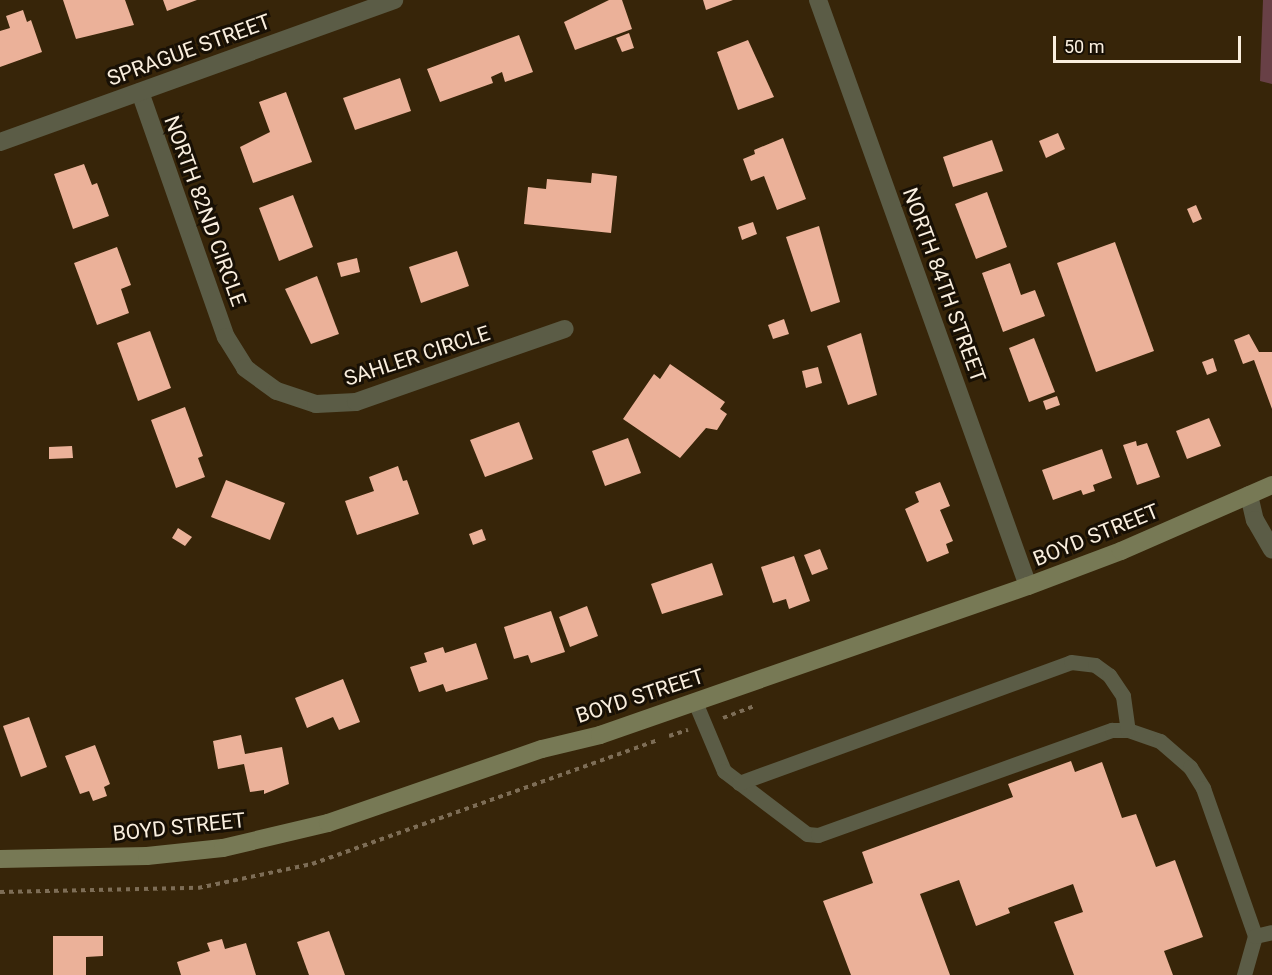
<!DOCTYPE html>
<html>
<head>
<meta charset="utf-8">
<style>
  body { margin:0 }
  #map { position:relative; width:1272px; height:975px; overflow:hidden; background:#372509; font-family:Roboto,sans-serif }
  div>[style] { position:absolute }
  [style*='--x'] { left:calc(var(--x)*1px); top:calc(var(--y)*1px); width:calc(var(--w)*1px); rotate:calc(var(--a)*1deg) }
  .green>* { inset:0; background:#684046 }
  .building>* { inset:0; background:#ebb199 }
  .path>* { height:4px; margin-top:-2px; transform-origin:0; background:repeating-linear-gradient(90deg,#7d6d56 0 4.5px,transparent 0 9px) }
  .lane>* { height:15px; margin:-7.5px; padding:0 7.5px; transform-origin:7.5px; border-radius:7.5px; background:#5b5c46 }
  .street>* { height:18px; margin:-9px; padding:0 9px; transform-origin:9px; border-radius:9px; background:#5b5c46 }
  .secondary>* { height:18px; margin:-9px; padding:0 9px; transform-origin:9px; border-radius:9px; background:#777955 }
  span { translate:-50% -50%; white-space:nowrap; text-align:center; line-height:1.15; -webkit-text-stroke:6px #181005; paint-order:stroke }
  .street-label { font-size:21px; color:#faefdf }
  .scale { position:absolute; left:1053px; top:36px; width:188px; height:27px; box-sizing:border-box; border:3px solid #faefdf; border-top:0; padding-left:8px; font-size:18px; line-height:21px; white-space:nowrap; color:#faefdf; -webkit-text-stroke:4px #181005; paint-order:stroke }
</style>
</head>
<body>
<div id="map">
  <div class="green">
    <div style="clip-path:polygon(1263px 0,1272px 0,1272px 84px,1260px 81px)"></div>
  </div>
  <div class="building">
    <div style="clip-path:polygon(63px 0,125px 0,134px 25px,76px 39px)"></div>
    <div style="clip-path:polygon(163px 0,197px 0,167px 11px)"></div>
    <div style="clip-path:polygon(609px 0,622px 0,632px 29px,575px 50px,564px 22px)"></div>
    <div style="clip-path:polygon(703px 0,733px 0,706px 10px)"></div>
    <div style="clip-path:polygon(23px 10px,27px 22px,31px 20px,42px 52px,0 67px,0 31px,10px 28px,6px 16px)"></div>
    <div style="clip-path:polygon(629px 33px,634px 48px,622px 52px,616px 38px)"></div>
    <div style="clip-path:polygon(519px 35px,533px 72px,505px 82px,502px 72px,491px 77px,493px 83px,440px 102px,427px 69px)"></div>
    <div style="clip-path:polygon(748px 40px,774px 97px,738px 110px,717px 52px)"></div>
    <div style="clip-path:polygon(400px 78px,411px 111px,355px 130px,343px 98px)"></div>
    <div style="clip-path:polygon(286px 92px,312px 162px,253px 183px,240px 147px,270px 132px,259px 102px)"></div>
    <div style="clip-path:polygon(1058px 133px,1065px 149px,1046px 158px,1039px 141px)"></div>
    <div style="clip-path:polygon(783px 138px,806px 199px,777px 210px,764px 176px,751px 181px,743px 159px,755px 154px,754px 150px)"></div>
    <div style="clip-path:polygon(992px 140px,1003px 171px,953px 187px,943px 157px)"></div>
    <div style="clip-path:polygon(84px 164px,92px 185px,97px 183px,109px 216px,73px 229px,54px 174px)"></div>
    <div style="clip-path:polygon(592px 173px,617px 176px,611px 233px,524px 224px,528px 187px,546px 189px,547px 179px,591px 183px)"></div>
    <div style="clip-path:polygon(987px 192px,1007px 247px,976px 259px,955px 204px)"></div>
    <div style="clip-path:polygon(293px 195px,313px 247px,279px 261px,259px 208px)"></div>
    <div style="clip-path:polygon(1196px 205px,1202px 219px,1193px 223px,1187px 209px)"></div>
    <div style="clip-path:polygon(753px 222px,757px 234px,742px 240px,738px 227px)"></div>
    <div style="clip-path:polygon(819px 226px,840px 302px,811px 312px,786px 237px)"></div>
    <div style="clip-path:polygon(1115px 242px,1154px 351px,1096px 372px,1057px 263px)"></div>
    <div style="clip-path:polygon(117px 247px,131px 285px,121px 289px,129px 313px,97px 325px,74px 263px)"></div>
    <div style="clip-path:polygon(457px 251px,469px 286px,421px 303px,409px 267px)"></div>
    <div style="clip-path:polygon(357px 258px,360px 272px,341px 277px,337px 263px)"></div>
    <div style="clip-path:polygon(1010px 263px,1021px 295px,1035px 290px,1045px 316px,1003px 332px,982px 273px)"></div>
    <div style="clip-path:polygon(317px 276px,339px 334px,311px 344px,285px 289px)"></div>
    <div style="clip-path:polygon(784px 319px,789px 334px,773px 339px,768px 325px)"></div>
    <div style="clip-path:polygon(150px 331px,171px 388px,138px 401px,117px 343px)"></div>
    <div style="clip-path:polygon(861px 333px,877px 395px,848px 405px,827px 346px)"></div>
    <div style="clip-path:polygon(1249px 334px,1259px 352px,1272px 352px,1272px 409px,1254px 360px,1243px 364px,1234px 340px)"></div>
    <div style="clip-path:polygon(1034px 338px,1055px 392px,1029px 402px,1009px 348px)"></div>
    <div style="clip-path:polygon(1213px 358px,1217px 371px,1207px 375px,1202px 362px)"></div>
    <div style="clip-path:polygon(670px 364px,725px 402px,720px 409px,727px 414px,717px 430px,706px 428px,680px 458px,623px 419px,654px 374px,660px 379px)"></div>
    <div style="clip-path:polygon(818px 367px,822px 383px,806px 388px,802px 371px)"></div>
    <div style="clip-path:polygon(1057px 396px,1060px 405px,1046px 410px,1043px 401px)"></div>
    <div style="clip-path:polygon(185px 407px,203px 456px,198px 458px,205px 477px,176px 488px,151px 420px)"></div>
    <div style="clip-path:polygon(1209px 418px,1221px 446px,1187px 459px,1176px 431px)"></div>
    <div style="clip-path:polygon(519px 422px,533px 459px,485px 477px,470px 440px)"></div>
    <div style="clip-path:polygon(628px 438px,641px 473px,605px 486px,592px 451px)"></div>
    <div style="clip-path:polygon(1136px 441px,1137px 446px,1147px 443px,1160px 477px,1137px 485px,1123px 445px)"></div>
    <div style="clip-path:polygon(72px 446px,73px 458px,49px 459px,49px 447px)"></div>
    <div style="clip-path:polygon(1102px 449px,1112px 478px,1093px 485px,1095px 491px,1083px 495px,1081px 490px,1053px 500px,1042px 470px)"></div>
    <div style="clip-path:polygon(398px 466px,403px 481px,407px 480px,419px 514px,357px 535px,345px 501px,374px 491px,369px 477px)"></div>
    <div style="clip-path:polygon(226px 480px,285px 503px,270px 540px,211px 517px)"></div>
    <div style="clip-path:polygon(940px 482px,950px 506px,940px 510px,953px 541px,946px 544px,949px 553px,927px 562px,905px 509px,919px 502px,915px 492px)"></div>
    <div style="clip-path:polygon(178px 528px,192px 537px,185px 546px,172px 538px)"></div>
    <div style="clip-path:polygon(482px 529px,486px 540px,473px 545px,469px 534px)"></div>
    <div style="clip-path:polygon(820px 549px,828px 569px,812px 575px,804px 555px)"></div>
    <div style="clip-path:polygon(794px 556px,810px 601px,789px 609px,786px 599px,773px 603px,761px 567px)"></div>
    <div style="clip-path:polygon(712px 563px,723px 595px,662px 614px,651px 584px)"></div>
    <div style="clip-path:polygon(587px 606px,598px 636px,570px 647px,559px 617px)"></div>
    <div style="clip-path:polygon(551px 611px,565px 652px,531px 663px,528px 655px,514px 659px,504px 627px)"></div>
    <div style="clip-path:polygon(476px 643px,488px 679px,446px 692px,443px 684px,419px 692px,410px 667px,427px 662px,424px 653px,443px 647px,445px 653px)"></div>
    <div style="clip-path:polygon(343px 679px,360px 722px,339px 730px,333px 717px,307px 728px,295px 698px)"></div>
    <div style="clip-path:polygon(29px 717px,47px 767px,21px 777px,3px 726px)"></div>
    <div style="clip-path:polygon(241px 735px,245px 754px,282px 747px,289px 784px,264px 794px,264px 790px,250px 792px,244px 764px,218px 769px,213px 741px)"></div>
    <div style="clip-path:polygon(95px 745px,110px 784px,104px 787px,107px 796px,93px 801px,89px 791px,80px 794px,65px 756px)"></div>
    <div style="clip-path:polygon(1071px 761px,1075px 772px,1102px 762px,1122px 818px,1136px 814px,1156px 867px,1175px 860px,1203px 937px,1164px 951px,1173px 975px,1074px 975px,1054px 922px,1083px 912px,1073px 884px,1008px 908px,1010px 913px,976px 926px,959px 880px,920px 894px,950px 975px,851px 975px,823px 901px,873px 883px,862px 852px,1013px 797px,1008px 784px)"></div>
    <div style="clip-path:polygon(329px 931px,345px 975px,309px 975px,297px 942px)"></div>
    <div style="clip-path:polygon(53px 936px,103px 936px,103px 956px,86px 957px,86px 975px,53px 975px)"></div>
    <div style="clip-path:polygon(222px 939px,225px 949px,246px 943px,256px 975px,181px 975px,177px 962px,210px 951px,207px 943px)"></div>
  </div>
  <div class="path">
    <div style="--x:723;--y:718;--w:34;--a:-21"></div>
    <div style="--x:669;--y:736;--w:20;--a:-18"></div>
    <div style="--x:0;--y:892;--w:198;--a:-1.2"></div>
    <div style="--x:198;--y:888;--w:116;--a:-11.9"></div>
    <div style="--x:312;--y:864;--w:365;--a:-19.7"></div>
  </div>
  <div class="lane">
    <div style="--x:695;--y:702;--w:75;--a:67.2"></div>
    <div style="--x:724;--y:771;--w:104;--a:37.2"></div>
    <div style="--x:807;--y:834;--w:11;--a:5"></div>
    <div style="--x:818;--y:835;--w:312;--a:-19.7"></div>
    <div style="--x:1112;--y:730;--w:16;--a:0"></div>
    <div style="--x:1128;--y:730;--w:34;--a:19"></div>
    <div style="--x:1160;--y:741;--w:40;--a:41"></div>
    <div style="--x:1190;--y:767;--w:25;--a:58"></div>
    <div style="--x:1203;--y:788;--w:157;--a:70.6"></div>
    <div style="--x:1255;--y:936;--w:41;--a:105.8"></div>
    <div style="--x:739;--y:783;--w:353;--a:-20"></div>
    <div style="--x:1071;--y:662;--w:24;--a:7"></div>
    <div style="--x:1095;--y:665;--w:17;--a:36"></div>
    <div style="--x:1109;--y:675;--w:25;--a:56"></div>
    <div style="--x:1123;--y:696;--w:34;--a:82"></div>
    <div style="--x:1255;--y:936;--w:17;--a:-13"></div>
  </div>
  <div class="street">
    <div style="--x:818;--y:0;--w:622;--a:70.28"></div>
    <div style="--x:140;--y:92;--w:260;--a:70.7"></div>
    <div style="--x:226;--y:337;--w:36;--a:58"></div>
    <div style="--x:245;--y:368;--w:39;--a:36"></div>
    <div style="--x:277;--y:391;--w:41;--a:18.4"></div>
    <div style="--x:316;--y:404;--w:40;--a:-2.9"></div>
    <div style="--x:356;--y:402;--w:221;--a:-19.3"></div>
    <div style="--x:0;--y:142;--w:419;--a:-19.8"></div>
    <div style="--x:1249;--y:495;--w:26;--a:77"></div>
    <div style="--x:1255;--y:520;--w:34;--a:60"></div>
  </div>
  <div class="secondary">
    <div style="--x:0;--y:859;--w:147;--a:-1.2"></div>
    <div style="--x:147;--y:856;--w:76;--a:-6"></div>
    <div style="--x:223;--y:848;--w:108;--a:-13.4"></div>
    <div style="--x:328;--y:823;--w:226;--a:-19.1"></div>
    <div style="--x:542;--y:749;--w:60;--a:-13.6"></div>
    <div style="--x:600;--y:735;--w:453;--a:-19.2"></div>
    <div style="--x:1028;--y:586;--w:99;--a:-20.6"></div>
    <div style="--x:1121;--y:551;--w:165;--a:-23.6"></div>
  </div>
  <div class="street-label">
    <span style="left:189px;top:50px;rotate:-20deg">SPRAGUE STREET</span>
    <span style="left:205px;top:211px;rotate:70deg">NORTH 82ND CIRCLE</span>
    <span style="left:944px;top:285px;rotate:70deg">NORTH 84TH STREET</span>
    <span style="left:417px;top:356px;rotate:-18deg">SAHLER CIRCLE</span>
    <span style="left:1096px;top:535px;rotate:-22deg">BOYD STREET</span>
    <span style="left:640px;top:696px;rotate:-18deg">BOYD STREET</span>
    <span style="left:179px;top:827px;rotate:-6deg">BOYD STREET</span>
  </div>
  <div class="scale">50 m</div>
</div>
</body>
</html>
